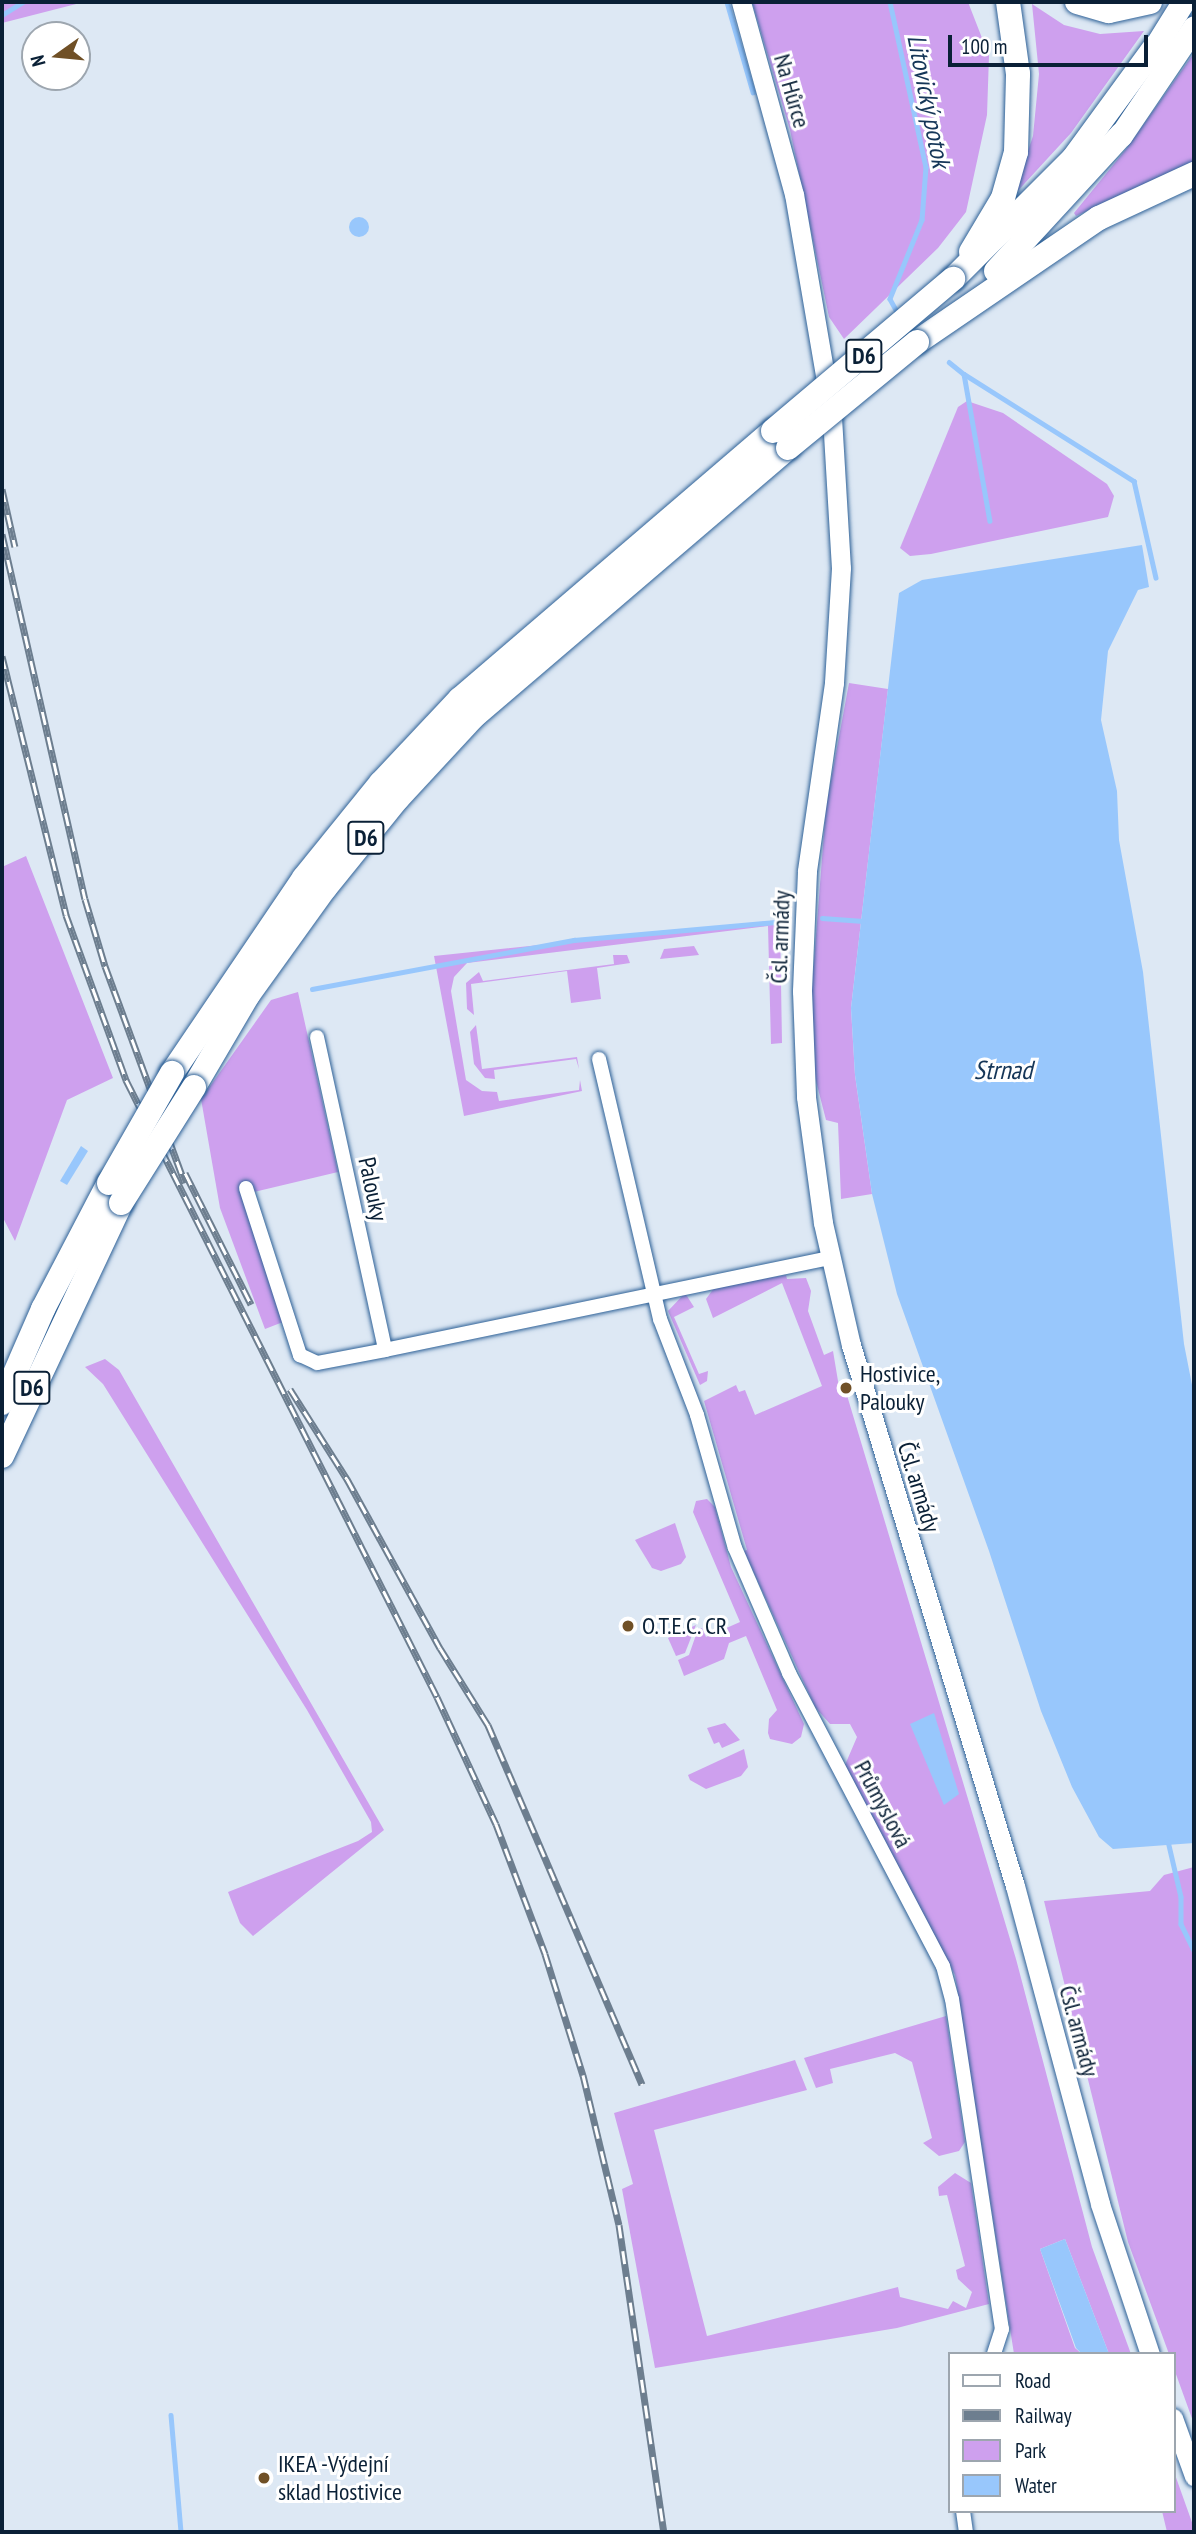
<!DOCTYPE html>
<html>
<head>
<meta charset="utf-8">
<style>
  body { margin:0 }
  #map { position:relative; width:1196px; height:2534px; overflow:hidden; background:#dde8f4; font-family:"PT Sans Narrow",sans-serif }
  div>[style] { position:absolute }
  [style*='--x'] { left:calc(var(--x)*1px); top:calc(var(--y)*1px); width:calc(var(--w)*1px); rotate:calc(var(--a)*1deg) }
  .green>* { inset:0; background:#cea0ee }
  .water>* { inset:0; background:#98c7fc }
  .round { border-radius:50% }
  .stream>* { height:4.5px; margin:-2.25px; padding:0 2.25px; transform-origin:2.25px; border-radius:2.25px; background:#98c7fc }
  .roads { filter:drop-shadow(0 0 2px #2e6197) drop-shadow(0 0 2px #2e6197) }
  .minor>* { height:14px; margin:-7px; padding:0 7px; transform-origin:7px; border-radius:7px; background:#fff }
  .secondary>* { height:19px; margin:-9.5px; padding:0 9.5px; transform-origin:9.5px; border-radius:9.5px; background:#fff }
  .trunk>* { height:23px; margin:-11.5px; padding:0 11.5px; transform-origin:11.5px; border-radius:11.5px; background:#fff }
  .motorway>* { height:24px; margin:-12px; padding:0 12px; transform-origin:12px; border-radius:12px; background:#fff }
  .rail>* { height:7px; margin-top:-3.5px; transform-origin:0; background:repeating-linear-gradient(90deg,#fff 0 13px,#6d7e8f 0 26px); box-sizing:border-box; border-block:2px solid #6d7e8f }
  .bridges { filter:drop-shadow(0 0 2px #2e6197) drop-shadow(0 0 2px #2e6197) }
  .motorway-bridge>* { height:24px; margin:-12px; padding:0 12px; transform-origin:12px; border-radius:12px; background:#fff }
  .dots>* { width:19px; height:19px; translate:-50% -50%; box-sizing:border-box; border:4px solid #fff; border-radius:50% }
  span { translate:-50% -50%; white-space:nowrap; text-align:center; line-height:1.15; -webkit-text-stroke:6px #fff; paint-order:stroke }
  .shield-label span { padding:2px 5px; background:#fff; border:2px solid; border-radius:5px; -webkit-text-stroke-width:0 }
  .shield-label { font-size:23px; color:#0a2036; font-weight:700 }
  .street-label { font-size:24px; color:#0a2036 }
  .poi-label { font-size:24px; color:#0a2036 }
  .left { translate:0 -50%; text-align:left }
  .water-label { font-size:26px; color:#153658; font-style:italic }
  .frame { position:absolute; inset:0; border:4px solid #0a2036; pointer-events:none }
  .legend { position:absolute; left:948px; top:2352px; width:228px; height:161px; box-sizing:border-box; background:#fff; border:2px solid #9da6af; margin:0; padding:9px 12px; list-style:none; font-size:21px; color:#0a2036 }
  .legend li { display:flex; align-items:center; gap:14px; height:35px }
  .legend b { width:35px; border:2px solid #9da6af }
  .north { position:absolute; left:21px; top:21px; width:70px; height:70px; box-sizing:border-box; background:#fff; border:2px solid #9da6af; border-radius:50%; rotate:255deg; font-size:19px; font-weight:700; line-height:28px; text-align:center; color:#0a2036 }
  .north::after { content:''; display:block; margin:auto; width:24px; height:32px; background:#705026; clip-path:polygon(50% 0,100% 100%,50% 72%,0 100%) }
  .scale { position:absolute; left:948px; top:35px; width:200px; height:32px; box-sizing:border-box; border:4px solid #0a2036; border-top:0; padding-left:9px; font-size:21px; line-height:24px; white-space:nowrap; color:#0a2036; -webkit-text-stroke:5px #fff; paint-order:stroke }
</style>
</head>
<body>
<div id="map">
  <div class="green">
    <div style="clip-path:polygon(2px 2px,84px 2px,2px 23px)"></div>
    <div style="clip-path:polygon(752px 2px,968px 2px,989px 56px,987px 115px,966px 212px,938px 248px,844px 339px,829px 317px,790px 130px)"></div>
    <div style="clip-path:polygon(1032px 4px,1064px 25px,1100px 34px,1144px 31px,1071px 133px,1013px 196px,1033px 136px,1039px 74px)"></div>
    <div style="clip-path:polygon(1194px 53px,1194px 161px,1076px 216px,1074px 213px,1127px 148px)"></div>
    <div style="clip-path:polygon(967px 401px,1003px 413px,1107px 484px,1114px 496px,1108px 517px,931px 554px,910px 556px,900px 548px,958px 407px)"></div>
    <div style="clip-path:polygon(849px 683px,888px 689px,851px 1008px,855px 1075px,872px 1194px,841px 1199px,838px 1123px,826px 1120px,815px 1077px,812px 987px,826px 807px)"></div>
    <div style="clip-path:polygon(26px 856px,113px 1078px,67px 1100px,15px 1241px,2px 1216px,2px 867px)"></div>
    <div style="clip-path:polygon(780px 920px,782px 1043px,771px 1044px,768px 926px,467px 963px,454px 977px,451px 991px,466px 1080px,482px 1091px,497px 1092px,499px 1101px,579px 1090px,580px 1080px,582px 1091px,464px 1116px,434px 956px)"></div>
    <div style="clip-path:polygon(694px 946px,699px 955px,660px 959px,664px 949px)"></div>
    <div style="clip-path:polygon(613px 955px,627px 955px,630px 963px,597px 968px,601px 999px,571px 1003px,567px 971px,471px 984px,474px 1015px,467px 1009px,466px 983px,479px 972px,483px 981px,614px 964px)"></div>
    <div style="clip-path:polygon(298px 992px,338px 1172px,246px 1194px,283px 1322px,265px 1329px,220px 1208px,201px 1099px,271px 1000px)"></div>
    <div style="clip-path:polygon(476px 1025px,482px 1069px,577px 1057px,579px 1069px,576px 1059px,494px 1070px,495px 1079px,485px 1078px,474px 1064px,470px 1032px)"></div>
    <div style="clip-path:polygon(786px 1275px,787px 1279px,806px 1278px,811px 1291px,808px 1311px,824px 1355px,833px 1351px,840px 1393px,846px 1392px,1016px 1959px,1092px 2247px,1131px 2354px,1109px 2354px,1065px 2239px,1040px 2249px,1075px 2348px,1082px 2354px,1014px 2354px,955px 1975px,845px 1765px,857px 1737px,850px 1724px,830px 1724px,815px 1707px,744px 1551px,747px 1550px,704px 1401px,736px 1385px,739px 1392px,745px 1390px,755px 1415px,822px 1386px,782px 1283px,713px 1318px,706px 1299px,714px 1288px)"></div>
    <div style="clip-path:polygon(685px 1293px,694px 1307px,674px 1317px,699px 1374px,708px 1371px,707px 1381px,700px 1385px,668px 1311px)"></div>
    <div style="clip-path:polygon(105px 1359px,119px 1370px,384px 1830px,253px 1936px,240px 1923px,228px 1892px,358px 1841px,372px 1832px,371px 1822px,307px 1710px,103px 1384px,85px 1367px)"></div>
    <div style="clip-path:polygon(707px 1499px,715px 1507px,731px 1567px,804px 1724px,801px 1737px,792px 1744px,770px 1739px,768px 1733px,769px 1719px,777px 1710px,746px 1636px,729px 1643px,724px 1659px,684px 1676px,678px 1660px,689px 1655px,698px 1629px,702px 1628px,706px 1637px,740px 1622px,693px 1512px,696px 1501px)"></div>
    <div style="clip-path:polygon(675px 1523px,686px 1557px,681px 1564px,661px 1571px,652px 1568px,635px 1540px)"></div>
    <div style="clip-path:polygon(696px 1625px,685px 1653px,676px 1656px,668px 1638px)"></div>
    <div style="clip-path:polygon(725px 1723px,740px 1740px,722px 1748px,719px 1742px,714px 1744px,707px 1728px)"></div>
    <div style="clip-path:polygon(744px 1749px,748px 1767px,741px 1776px,706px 1789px,690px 1780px,688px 1775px)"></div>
    <div style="clip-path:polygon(1194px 1867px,1194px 2424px,1173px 2366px,1173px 2354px,1169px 2354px,1128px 2242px,1044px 1901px,1150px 1891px,1164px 1875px)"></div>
    <div style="clip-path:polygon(946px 2016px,965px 2142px,959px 2151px,939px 2156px,923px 2143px,932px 2138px,912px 2062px,895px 2053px,830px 2069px,833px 2083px,816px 2088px,804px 2058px)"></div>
    <div style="clip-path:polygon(795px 2060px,807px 2090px,654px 2130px,707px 2336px,898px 2287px,900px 2297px,948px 2309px,953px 2301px,966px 2308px,972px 2292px,958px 2279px,956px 2270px,965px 2266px,947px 2195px,939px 2196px,938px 2187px,955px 2173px,971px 2183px,989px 2304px,897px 2328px,655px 2368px,622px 2189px,633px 2184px,614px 2113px)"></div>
    <div style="clip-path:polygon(1173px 2469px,1194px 2528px,1194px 2532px,1167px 2532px,1162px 2511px,1173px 2511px)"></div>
  </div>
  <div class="water">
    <div class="round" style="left:349px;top:217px;width:20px;height:20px"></div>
    <div style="clip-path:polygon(1142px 545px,1149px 587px,1138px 590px,1108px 651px,1101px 720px,1117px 791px,1119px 840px,1143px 972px,1184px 1344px,1194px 1395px,1194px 1843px,1113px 1849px,1099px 1837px,1072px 1787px,1041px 1711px,989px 1551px,897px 1294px,872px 1194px,855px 1075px,851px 1008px,899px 593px,922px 580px)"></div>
    <div style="clip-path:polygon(81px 1146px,88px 1151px,67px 1185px,60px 1181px)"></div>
    <div style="clip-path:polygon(934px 1713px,959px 1794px,944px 1805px,910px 1724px)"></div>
    <div style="clip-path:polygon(1065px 2239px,1109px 2354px,1082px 2354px,1076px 2348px,1040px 2249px)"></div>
  </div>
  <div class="stream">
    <div style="--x:727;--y:2;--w:94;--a:73.9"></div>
    <div style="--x:890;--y:2;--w:169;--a:77.7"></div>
    <div style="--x:926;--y:167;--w:53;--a:94.3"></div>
    <div style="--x:922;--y:220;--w:85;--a:112.1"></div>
    <div style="--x:890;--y:299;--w:18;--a:61"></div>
    <div style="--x:2;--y:15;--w:25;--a:-32"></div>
    <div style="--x:949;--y:362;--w:19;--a:39"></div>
    <div style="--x:964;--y:374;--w:149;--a:80"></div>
    <div style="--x:964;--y:374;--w:201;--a:32.2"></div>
    <div style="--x:1134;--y:481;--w:99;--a:77.2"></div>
    <div style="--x:822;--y:918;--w:41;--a:4.2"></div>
    <div style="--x:312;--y:989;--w:267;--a:-10.6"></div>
    <div style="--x:574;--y:940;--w:202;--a:-5.1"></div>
    <div style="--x:1168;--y:1841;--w:57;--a:76.9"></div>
    <div style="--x:1181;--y:1897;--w:27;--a:90"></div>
    <div style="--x:1181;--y:1924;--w:30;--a:64"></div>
    <div style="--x:1194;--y:2052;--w:12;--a:90"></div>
    <div style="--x:171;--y:2415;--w:117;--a:85.1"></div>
  </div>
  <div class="roads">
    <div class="minor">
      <div style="--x:317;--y:1037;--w:320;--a:77.7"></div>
      <div style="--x:385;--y:1350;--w:455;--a:-11.7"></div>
      <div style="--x:599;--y:1059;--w:267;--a:76.8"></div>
      <div style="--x:660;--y:1319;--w:103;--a:68.9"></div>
      <div style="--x:697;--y:1415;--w:138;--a:74.1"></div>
      <div style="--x:735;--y:1548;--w:136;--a:66.6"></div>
      <div style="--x:789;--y:1673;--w:331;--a:62.3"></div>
      <div style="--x:943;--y:1966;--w:34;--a:75"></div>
      <div style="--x:952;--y:1999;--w:334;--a:81.4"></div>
      <div style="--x:1002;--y:2329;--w:26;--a:108"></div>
      <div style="--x:246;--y:1188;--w:176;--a:72.1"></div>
      <div style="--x:300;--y:1355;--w:19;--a:25"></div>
      <div style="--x:317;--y:1363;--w:69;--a:-10.8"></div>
      <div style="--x:963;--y:2511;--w:21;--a:82"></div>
    </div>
    <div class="secondary">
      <div style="--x:741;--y:2;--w:199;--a:74.6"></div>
      <div style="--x:794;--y:194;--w:226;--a:80.3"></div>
      <div style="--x:832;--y:417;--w:151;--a:86.6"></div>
      <div style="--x:841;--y:568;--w:115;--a:93.5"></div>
      <div style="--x:834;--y:683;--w:190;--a:98.2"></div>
      <div style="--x:807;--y:871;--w:120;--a:92.4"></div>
      <div style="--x:802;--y:991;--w:106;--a:87.8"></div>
      <div style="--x:806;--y:1097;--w:127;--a:82.3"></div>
      <div style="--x:823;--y:1223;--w:125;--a:77.1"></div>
      <div style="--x:851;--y:1345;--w:565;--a:73.14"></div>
      <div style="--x:1015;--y:1886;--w:329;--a:75"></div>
      <div style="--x:1100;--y:2204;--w:158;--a:71.6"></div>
      <div style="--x:1173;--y:2418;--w:62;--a:70.1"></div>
    </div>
    <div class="trunk">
      <div style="--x:1155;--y:47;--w:53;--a:-58.1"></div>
      <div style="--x:1121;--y:135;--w:130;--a:-55.9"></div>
    </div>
    <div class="motorway">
      <div style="--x:1077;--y:2;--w:33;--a:16"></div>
      <div style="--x:1109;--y:11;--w:42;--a:-12.4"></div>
      <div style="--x:971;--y:252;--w:63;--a:-59.3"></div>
      <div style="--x:1003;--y:198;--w:48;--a:-74.2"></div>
      <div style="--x:1016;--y:152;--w:78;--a:-88.5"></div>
      <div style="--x:1018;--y:74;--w:73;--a:-97.9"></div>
      <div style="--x:996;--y:271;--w:185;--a:-47.4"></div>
      <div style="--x:953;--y:279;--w:170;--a:-45"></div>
      <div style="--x:1073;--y:159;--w:139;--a:-53.8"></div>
      <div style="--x:917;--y:342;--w:220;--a:-34.3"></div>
      <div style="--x:1099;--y:218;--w:105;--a:-24.9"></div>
      <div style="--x:172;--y:1073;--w:235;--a:-55.9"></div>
      <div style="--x:304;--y:878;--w:122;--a:-51"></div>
      <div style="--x:381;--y:783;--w:115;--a:-46.8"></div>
      <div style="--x:460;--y:699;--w:412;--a:-40.6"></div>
      <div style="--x:194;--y:1087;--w:107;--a:-59.6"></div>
      <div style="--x:248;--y:995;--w:132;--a:-54.3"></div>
      <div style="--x:325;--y:888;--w:116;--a:-51"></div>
      <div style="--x:398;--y:798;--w:112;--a:-47.2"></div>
      <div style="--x:474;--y:716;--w:413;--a:-40.5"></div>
      <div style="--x:2;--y:1403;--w:103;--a:-66.4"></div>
      <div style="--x:43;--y:1309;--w:142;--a:-62.4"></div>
      <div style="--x:2;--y:1456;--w:280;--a:-64.8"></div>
    </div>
  </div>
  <div class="rail">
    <div style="--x:2;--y:489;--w:59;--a:77.4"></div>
    <div style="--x:2;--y:534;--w:374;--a:77.2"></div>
    <div style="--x:85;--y:899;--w:70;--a:73.4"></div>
    <div style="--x:105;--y:966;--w:231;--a:69.8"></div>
    <div style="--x:2;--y:656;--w:267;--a:76.1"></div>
    <div style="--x:66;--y:915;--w:176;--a:70"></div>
    <div style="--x:126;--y:1080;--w:691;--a:63.25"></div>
    <div style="--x:437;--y:1697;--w:140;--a:65.1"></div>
    <div style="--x:496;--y:1824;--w:139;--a:69.3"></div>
    <div style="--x:545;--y:1954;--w:127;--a:72.6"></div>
    <div style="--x:583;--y:2075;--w:154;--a:76.5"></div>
    <div style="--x:619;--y:2225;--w:310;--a:81.7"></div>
    <div style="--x:185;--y:1173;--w:147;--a:63.3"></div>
    <div style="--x:290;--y:1389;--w:107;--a:57.7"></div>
    <div style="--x:347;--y:1479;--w:193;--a:61.2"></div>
    <div style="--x:440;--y:1648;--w:91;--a:58.1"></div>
    <div style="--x:488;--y:1725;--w:391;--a:66.8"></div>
  </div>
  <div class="bridges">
    <div class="motorway-bridge">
      <div style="--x:773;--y:431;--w:236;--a:-40.2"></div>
      <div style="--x:788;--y:448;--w:167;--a:-39.4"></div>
      <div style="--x:109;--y:1183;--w:127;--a:-60.2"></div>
      <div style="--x:121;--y:1203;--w:137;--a:-57.8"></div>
    </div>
  </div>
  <div class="dots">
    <div style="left:846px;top:1388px;background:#705026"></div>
    <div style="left:628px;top:1626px;background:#705026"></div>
    <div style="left:264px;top:2478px;background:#705026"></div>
  </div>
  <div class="shield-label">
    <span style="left:864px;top:356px">D6</span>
    <span style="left:366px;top:838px">D6</span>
    <span style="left:32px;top:1388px">D6</span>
  </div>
  <div class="street-label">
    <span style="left:792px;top:91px;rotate:74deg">Na Hůrce</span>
    <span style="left:780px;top:937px;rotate:-88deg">Čsl. armády</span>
    <span style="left:373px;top:1189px;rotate:78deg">Palouky</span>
    <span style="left:919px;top:1487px;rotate:73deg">Čsl. armády</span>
    <span style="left:883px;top:1804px;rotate:62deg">Průmyslová</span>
    <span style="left:1079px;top:2031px;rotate:75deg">Čsl. armády</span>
  </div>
  <div class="poi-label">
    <span class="left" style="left:860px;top:1388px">Hostivice,<br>Palouky</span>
    <span class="left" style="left:642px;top:1626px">O.T.E.C. CR</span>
    <span class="left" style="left:278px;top:2478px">IKEA -Výdejní<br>sklad Hostivice</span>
  </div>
  <div class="water-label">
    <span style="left:929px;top:101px;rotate:79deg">Litovický potok</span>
    <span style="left:1003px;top:1070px">Strnad</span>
  </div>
  <div class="frame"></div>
  <ul class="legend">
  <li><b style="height:9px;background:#fff"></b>Road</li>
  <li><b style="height:9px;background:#6d7e8f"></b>Railway</li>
  <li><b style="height:19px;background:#cea0ee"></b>Park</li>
  <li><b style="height:19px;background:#98c7fc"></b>Water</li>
  </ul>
  <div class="north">N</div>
  <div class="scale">100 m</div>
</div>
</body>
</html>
